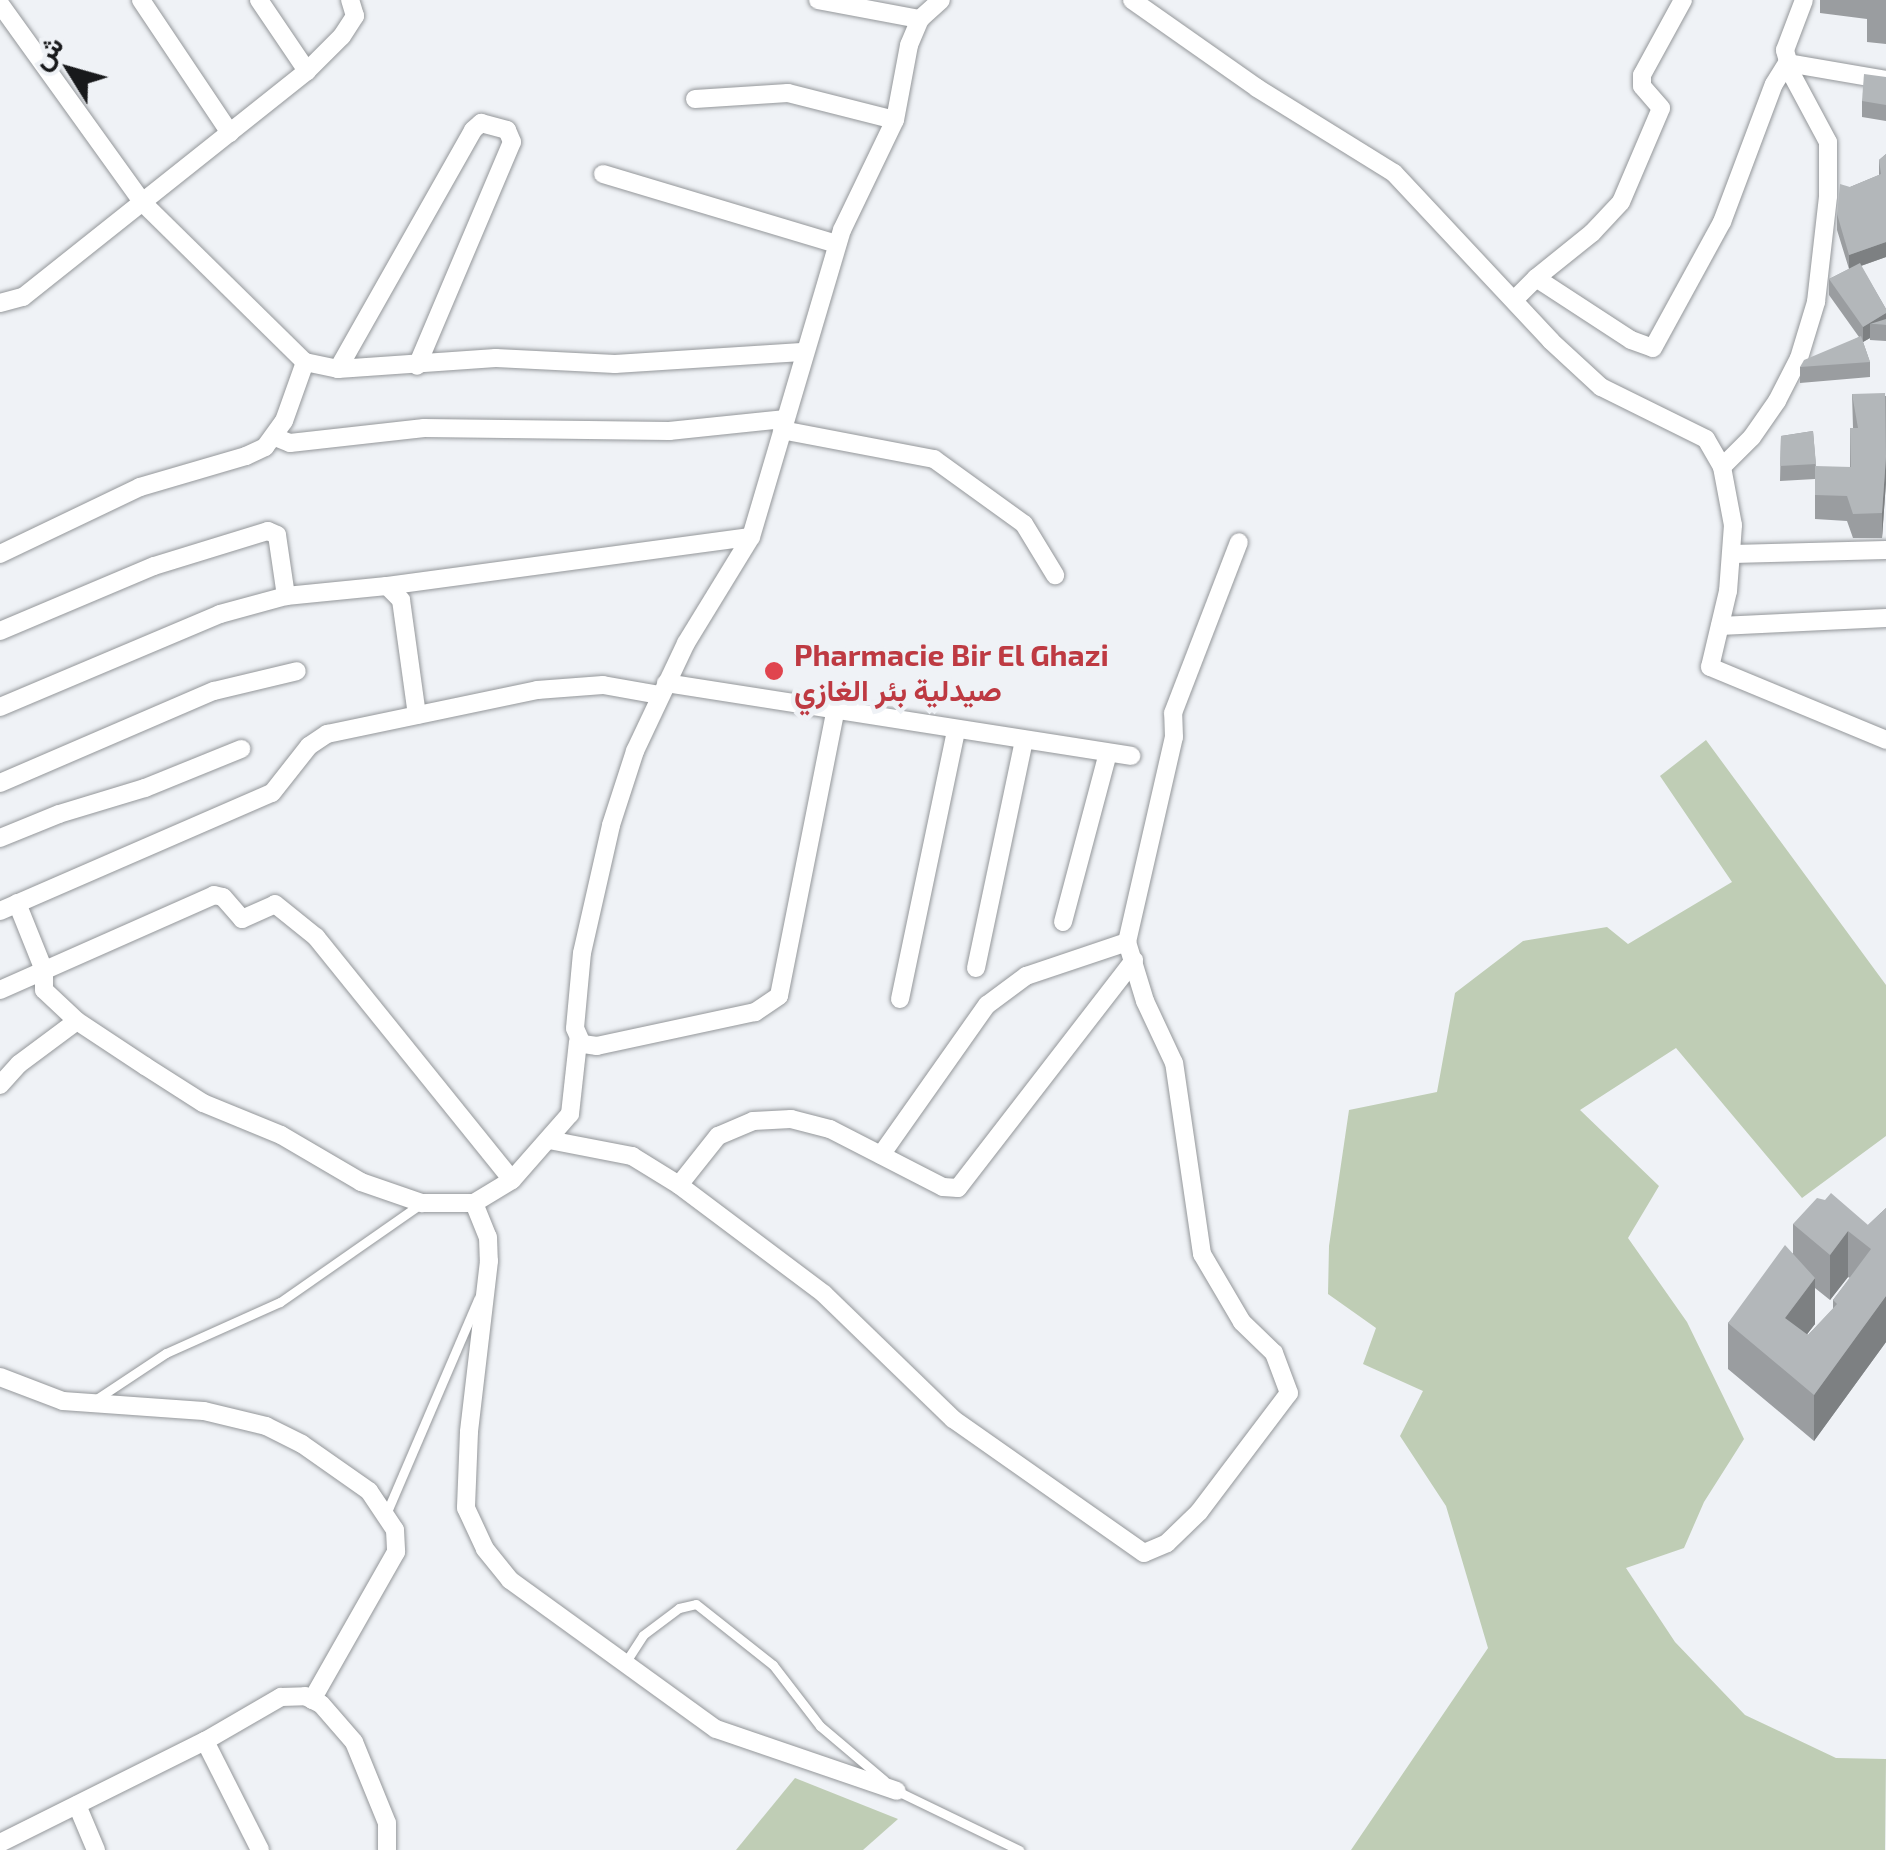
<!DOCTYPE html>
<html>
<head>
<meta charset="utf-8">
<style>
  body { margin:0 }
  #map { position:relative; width:1886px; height:1850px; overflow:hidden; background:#eff2f6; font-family:"Exo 2",Vazirmatn,sans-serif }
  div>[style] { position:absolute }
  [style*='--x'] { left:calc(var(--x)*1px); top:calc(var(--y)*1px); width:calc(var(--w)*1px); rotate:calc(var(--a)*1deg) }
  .green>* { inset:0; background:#bfcdb5 }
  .roads { filter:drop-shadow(0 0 2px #94979a) drop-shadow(0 0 2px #94979a) }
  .lane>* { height:9px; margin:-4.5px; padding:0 4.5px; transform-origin:4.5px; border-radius:4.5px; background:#fff }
  .street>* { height:18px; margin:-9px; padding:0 9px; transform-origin:9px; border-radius:9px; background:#fff }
  .wall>* { inset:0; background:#9a9da0 }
  .shaded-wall>* { inset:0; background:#7d8082 }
  .building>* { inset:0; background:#b3b7ba }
  .dots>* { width:28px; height:28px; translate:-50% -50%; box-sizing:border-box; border:5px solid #eff2f6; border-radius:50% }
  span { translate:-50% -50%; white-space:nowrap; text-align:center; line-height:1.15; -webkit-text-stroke:9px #eff2f6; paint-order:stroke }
  .health-label { font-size:30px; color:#be3a42; font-weight:700 }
  .left { translate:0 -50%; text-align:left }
  .north { position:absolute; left:20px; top:20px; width:100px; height:100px; -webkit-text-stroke:8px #eff2f6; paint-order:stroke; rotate:307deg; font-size:28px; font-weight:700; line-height:40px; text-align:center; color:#18191b }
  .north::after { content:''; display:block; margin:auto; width:35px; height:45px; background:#18191b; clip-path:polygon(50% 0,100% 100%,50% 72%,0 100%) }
</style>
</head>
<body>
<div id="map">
  <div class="green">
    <div style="clip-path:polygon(1706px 740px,1886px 985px,1886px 1136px,1802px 1198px,1676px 1048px,1580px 1110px,1659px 1186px,1628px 1238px,1687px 1322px,1744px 1439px,1704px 1502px,1684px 1548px,1626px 1568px,1675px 1642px,1745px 1715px,1836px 1758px,1886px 1759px,1885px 1850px,1351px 1850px,1488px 1648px,1446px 1506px,1400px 1436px,1423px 1391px,1363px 1364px,1376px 1328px,1328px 1294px,1329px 1246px,1349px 1110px,1437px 1092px,1455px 993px,1523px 941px,1607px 927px,1628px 944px,1732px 882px,1660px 776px)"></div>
    <div style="clip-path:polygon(795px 1778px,898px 1819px,863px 1850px,736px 1850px)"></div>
  </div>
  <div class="roads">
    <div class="lane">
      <div style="--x:95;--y:1400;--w:85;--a:-33.5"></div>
      <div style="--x:166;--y:1353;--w:125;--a:-24.1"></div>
      <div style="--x:280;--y:1302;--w:173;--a:-34.9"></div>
      <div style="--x:386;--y:1514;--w:234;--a:-66.8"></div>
      <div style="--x:625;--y:1663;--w:33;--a:-57"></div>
      <div style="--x:643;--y:1635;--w:45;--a:-36.9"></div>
      <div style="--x:679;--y:1608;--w:17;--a:-13"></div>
      <div style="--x:696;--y:1604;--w:98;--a:38.4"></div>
      <div style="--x:773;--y:1665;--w:77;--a:52.4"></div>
      <div style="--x:820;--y:1726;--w:84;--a:40.2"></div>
      <div style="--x:895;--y:1790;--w:138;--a:25.8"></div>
    </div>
    <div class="street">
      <div style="--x:141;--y:0;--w:160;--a:56.2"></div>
      <div style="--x:259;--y:0;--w:86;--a:55.9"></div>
      <div style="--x:818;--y:0;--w:104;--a:10.6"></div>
      <div style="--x:1132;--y:0;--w:153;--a:35.1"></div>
      <div style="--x:1257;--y:88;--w:161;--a:31.8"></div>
      <div style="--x:1394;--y:173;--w:230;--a:46.9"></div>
      <div style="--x:1551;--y:341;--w:68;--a:42.6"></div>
      <div style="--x:1601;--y:387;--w:117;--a:26.3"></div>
      <div style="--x:1706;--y:439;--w:32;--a:60"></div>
      <div style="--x:1722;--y:467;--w:59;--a:79.3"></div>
      <div style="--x:1733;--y:525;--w:66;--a:94.3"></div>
      <div style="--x:1728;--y:591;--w:78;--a:103.3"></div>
      <div style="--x:1710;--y:667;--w:191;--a:22.5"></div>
      <div style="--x:0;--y:4;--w:245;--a:54.3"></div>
      <div style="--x:143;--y:203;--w:227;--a:44.5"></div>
      <div style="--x:695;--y:99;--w:93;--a:-3.7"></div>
      <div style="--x:788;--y:93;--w:110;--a:14.2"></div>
      <div style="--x:603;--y:174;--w:244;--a:16.7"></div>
      <div style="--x:1536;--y:278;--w:72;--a:-38.8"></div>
      <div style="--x:1592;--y:233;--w:42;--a:-46.9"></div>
      <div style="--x:1621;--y:202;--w:102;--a:-66.9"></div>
      <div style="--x:1661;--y:108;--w:29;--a:-131"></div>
      <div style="--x:1642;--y:86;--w:11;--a:-90"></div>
      <div style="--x:1642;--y:75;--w:85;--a:-61.3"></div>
      <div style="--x:1514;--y:300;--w:31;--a:-45"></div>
      <div style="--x:1536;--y:278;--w:113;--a:33.1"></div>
      <div style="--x:1631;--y:340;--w:23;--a:20"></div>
      <div style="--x:1653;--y:348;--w:144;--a:-61.3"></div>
      <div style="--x:1722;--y:222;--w:147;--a:-69.4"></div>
      <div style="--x:1774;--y:84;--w:25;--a:-58"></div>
      <div style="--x:1787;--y:63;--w:100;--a:9.7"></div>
      <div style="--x:0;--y:303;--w:24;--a:-15"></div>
      <div style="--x:23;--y:297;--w:363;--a:-38.5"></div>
      <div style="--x:307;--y:71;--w:49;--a:-45"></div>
      <div style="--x:342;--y:36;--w:24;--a:-57"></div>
      <div style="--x:355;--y:16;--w:17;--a:-107"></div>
      <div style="--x:338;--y:369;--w:274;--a:-60.5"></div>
      <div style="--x:473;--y:130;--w:11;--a:-41"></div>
      <div style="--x:481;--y:123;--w:27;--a:15"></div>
      <div style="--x:507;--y:130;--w:13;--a:67"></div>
      <div style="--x:512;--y:142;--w:243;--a:113"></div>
      <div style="--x:782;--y:430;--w:155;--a:10.8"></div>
      <div style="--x:934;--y:459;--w:111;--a:35.8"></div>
      <div style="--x:1024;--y:524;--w:60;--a:58.7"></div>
      <div style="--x:275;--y:437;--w:16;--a:22"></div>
      <div style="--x:290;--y:443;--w:135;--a:-6.4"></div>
      <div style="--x:424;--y:428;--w:245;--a:0.7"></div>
      <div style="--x:669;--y:431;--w:117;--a:-5.9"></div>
      <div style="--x:1722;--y:467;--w:42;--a:-45"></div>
      <div style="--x:1752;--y:437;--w:44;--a:-55.2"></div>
      <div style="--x:1777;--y:401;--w:48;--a:-62.9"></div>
      <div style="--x:1799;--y:358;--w:59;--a:-73.1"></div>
      <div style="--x:1816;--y:302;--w:107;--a:-83.5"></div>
      <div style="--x:1828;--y:196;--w:54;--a:-90"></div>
      <div style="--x:1828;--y:142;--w:76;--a:-118.2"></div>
      <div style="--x:1792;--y:75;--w:26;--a:-106"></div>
      <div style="--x:1785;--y:50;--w:53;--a:-69.2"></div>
      <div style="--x:0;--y:554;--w:155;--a:-25.6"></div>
      <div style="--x:140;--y:487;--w:110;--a:-16.3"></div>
      <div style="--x:246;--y:456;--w:21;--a:-25"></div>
      <div style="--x:265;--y:447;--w:32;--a:-54"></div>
      <div style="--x:284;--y:421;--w:63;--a:-70.4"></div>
      <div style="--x:305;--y:362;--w:34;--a:12"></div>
      <div style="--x:338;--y:369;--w:158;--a:-4"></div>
      <div style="--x:496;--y:358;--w:119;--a:2.9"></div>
      <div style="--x:615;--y:364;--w:187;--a:-3.7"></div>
      <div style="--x:1733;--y:554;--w:153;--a:-1.5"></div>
      <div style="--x:387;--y:586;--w:367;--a:-7.7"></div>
      <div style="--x:1720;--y:626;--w:166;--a:-2.8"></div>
      <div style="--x:0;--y:631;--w:167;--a:-22.9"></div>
      <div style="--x:154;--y:566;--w:119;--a:-17.1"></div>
      <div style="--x:268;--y:531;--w:10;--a:24"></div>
      <div style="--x:277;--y:535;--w:62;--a:81.6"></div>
      <div style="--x:666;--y:683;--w:471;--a:8.9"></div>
      <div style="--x:0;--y:707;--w:239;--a:-22.9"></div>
      <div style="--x:220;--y:614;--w:68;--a:-15.3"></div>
      <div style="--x:286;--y:596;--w:101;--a:-5.7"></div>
      <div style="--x:387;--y:586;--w:20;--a:45"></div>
      <div style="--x:401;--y:600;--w:116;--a:82.1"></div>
      <div style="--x:835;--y:713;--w:288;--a:101.2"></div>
      <div style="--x:779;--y:996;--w:29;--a:146"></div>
      <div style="--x:755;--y:1012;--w:162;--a:167.9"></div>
      <div style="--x:597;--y:1046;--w:15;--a:-172"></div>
      <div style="--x:582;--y:1044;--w:17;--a:-114"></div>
      <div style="--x:575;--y:1028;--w:75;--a:-84.7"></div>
      <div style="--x:582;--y:953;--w:131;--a:-77.2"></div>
      <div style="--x:611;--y:825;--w:78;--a:-72"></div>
      <div style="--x:635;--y:751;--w:119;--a:-64.7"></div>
      <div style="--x:686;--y:643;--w:124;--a:-58.5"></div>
      <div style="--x:751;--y:537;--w:320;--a:-73.5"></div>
      <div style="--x:842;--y:230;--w:122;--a:-64.3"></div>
      <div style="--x:895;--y:120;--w:76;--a:-79.4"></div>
      <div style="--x:909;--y:45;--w:28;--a:-67"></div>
      <div style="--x:920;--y:19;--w:28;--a:-42"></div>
      <div style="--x:0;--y:783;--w:233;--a:-23.3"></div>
      <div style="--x:214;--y:691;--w:85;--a:-13.5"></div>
      <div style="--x:0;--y:838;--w:64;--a:-22.1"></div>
      <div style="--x:59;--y:814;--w:90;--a:-16.8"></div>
      <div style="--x:145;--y:788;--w:104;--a:-22.1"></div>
      <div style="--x:17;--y:903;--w:72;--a:68.1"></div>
      <div style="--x:44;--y:970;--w:20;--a:90"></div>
      <div style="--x:44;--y:990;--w:45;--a:43.2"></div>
      <div style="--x:77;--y:1021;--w:82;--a:33.5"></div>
      <div style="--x:145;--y:1066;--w:69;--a:32.5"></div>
      <div style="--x:203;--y:1103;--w:84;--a:22.3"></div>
      <div style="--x:281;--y:1135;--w:93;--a:30.4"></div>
      <div style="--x:361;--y:1182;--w:65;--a:19"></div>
      <div style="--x:422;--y:1203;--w:52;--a:0"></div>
      <div style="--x:474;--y:1203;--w:37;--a:68"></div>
      <div style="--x:488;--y:1237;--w:24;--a:88"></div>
      <div style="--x:489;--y:1261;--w:172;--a:96.7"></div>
      <div style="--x:469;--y:1432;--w:76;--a:92.3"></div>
      <div style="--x:466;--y:1508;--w:45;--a:65.1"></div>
      <div style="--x:485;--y:1549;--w:40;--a:51"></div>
      <div style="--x:510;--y:1580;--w:254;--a:35.9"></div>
      <div style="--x:716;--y:1729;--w:191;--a:18.9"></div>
      <div style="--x:0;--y:911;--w:296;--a:-23.5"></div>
      <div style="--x:272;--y:793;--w:60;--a:-51.8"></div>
      <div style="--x:309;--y:746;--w:22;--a:-34"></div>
      <div style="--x:327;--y:734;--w:215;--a:-11.8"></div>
      <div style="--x:537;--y:690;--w:66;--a:-4.3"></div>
      <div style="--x:603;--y:685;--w:58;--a:10"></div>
      <div style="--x:1063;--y:922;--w:175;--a:-75.1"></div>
      <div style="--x:976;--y:968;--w:232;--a:-78.1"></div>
      <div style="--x:0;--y:990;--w:234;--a:-23.9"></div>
      <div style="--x:214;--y:895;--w:9;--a:13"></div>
      <div style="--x:223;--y:897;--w:29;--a:49"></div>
      <div style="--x:242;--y:919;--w:36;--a:-24"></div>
      <div style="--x:275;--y:904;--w:53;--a:38.8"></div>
      <div style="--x:316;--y:937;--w:312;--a:51.1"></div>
      <div style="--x:900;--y:999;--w:274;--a:-78.2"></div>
      <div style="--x:0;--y:1085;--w:28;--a:-48"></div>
      <div style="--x:19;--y:1064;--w:72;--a:-36.6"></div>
      <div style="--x:549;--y:1140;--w:85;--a:10.9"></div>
      <div style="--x:632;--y:1156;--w:55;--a:31.7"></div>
      <div style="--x:679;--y:1185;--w:181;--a:36.9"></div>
      <div style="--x:824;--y:1294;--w:180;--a:44.1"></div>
      <div style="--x:953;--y:1419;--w:233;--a:35.1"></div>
      <div style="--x:1144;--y:1553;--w:25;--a:-23"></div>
      <div style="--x:1167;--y:1543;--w:45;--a:-44.1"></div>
      <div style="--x:1199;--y:1512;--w:149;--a:-52.9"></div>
      <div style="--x:1289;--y:1393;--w:43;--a:-110.6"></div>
      <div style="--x:1274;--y:1353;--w:45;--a:-135.9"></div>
      <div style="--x:1242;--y:1322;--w:79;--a:-120.5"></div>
      <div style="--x:1202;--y:1254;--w:193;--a:-98.3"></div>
      <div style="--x:1174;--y:1063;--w:68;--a:-115.1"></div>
      <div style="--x:1145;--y:1001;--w:62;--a:-107"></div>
      <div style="--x:1127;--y:942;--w:210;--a:-77.1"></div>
      <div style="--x:1174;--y:737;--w:24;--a:-92"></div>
      <div style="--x:1173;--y:713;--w:183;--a:-68.9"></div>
      <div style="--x:881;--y:1155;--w:184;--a:-54.8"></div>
      <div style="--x:987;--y:1005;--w:49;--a:-36.6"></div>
      <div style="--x:1026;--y:976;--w:107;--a:-18.6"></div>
      <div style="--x:679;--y:1185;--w:63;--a:-51.5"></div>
      <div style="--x:718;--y:1136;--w:38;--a:-23"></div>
      <div style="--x:753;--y:1121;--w:38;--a:-3"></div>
      <div style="--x:791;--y:1119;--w:40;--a:14.4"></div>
      <div style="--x:830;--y:1129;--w:127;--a:27.2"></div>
      <div style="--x:943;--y:1187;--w:15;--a:4"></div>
      <div style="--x:958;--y:1188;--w:288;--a:-52.3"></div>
      <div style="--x:474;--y:1203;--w:44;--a:-31.2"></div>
      <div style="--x:512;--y:1180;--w:88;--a:-48.7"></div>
      <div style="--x:570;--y:1114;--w:73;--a:-83.7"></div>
      <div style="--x:0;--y:1377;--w:67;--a:20.9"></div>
      <div style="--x:63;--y:1401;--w:141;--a:4.1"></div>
      <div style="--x:204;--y:1411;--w:64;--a:13.6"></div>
      <div style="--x:266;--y:1426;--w:40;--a:26.6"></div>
      <div style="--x:302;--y:1444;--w:82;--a:35"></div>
      <div style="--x:369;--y:1491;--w:47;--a:56.3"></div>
      <div style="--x:395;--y:1530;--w:22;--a:87"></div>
      <div style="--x:396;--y:1552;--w:170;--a:119.6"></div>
      <div style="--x:205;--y:1741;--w:122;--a:63.2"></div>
      <div style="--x:77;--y:1805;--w:49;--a:67.1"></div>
      <div style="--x:0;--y:1843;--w:229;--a:-26.5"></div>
      <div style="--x:205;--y:1741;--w:88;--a:-30.1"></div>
      <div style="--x:281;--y:1697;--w:24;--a:-2"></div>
      <div style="--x:305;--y:1696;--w:18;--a:27"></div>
      <div style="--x:321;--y:1704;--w:50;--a:49"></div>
      <div style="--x:354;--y:1742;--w:87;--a:67.8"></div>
      <div style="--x:387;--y:1823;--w:27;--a:90"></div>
    </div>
  </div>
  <div class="wall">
    <div style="clip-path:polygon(1820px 0,1886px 0,1886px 44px,1867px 42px,1867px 19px,1820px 13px)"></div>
    <div style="clip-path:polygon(1886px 77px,1886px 121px,1862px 117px,1862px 101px)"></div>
    <div style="clip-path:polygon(1886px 154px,1886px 257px,1861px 266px,1886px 309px,1886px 341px,1870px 340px,1870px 338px,1863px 342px,1870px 362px,1870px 377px,1800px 383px,1800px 367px,1859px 337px,1829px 295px,1829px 279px,1849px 269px,1837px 230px,1837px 214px,1850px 187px,1879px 175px,1879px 160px)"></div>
    <div style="clip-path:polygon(1852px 394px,1886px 396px,1886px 482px,1882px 538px,1853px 538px,1847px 521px,1815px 519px,1815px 479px,1780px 481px,1781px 436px,1813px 431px,1816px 467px,1850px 467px,1850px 428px,1853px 428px)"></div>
    <div style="clip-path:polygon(evenodd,1886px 1208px,1886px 1342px,1814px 1441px,1728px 1369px,1728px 1323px,1793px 1253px,1793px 1224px,1868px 1225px,1886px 1208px,1848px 1277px,1850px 1278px,1833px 1300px,1833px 1309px,1808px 1335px,1807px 1334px,1815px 1324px,1815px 1288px,1830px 1300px,1848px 1277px)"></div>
  </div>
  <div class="shaded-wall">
    <div style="clip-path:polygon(1886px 242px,1886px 257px,1849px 270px,1849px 255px)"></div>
    <div style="clip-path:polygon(1886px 313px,1886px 325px,1870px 324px,1870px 338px,1863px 342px,1863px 327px)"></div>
    <div style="clip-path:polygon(1886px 457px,1886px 482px,1882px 538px,1882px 513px)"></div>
    <div style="clip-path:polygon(1848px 1231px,1848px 1277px,1830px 1300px,1830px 1255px)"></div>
    <div style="clip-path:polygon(1815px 1278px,1815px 1324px,1785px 1363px,1785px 1318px)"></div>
    <div style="clip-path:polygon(1886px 1296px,1886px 1342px,1814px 1441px,1814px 1395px)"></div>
  </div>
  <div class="building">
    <div style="clip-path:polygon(1864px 74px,1886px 77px,1886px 105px,1862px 101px)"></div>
    <div style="clip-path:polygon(1886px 154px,1886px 242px,1849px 255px,1837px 214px,1840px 184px,1850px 187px,1881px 174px,1879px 160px)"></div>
    <div style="clip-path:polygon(1860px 263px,1886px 309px,1886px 313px,1863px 327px,1829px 279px)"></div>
    <div style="clip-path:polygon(1886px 319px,1886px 325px,1870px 324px)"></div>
    <div style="clip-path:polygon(1861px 336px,1870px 362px,1800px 367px,1804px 360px)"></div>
    <div style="clip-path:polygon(1885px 393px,1886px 457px,1882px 513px,1853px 514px,1847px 496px,1815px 495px,1815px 466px,1851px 467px,1850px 428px,1858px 428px,1852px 394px)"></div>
    <div style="clip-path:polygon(1813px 431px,1816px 464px,1780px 466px,1781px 436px)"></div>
    <div style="clip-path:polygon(1831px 1193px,1868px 1225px,1886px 1208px,1886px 1296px,1814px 1395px,1728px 1323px,1785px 1245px,1815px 1278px,1785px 1318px,1808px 1335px,1837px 1304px,1833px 1300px,1871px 1249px,1848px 1231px,1830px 1255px,1793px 1224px,1817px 1198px,1825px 1200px)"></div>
  </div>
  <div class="dots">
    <div style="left:774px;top:671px;background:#e0444e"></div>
  </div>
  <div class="health-label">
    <span class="left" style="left:794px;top:671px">Pharmacie Bir El Ghazi<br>صيدلية بئر الغازي</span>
  </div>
  <div class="north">ش</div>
</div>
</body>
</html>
